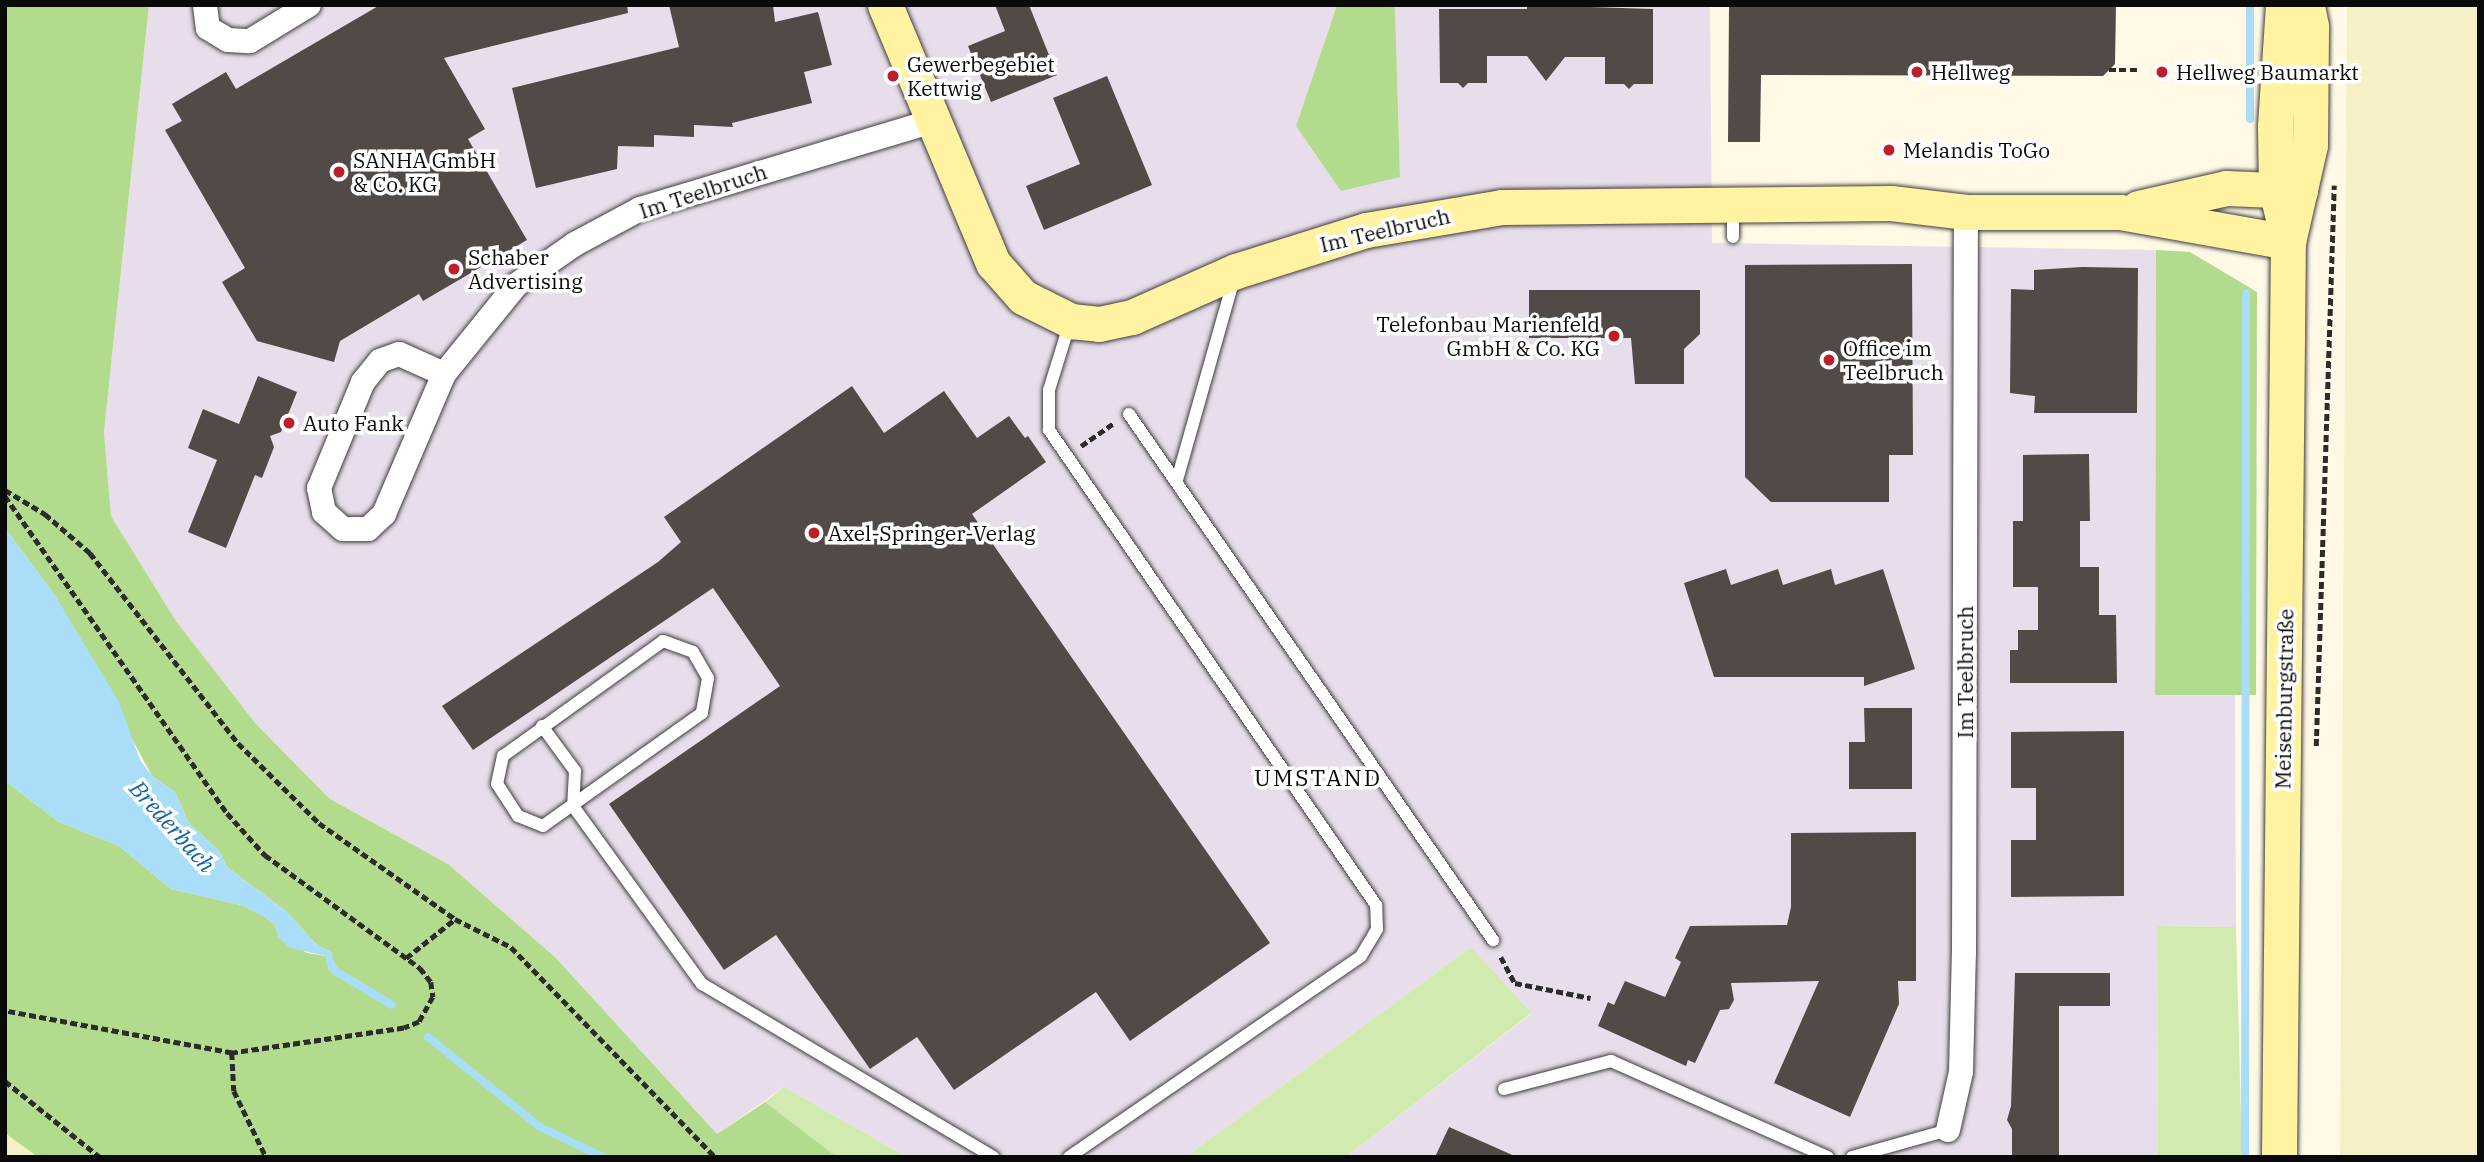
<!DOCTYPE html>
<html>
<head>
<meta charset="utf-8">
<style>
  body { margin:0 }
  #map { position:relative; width:2484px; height:1162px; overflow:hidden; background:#fff9e6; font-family:"IBM Plex Serif",serif }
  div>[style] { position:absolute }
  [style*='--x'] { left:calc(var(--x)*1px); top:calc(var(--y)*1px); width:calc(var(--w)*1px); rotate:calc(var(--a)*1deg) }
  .industrial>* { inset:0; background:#e8ddea }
  .farmland>* { inset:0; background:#f5f0c6 }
  .green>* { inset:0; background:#d0eab0 }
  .forest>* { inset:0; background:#b3db8e }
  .water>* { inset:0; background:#a9ddf8 }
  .stream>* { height:8px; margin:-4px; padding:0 4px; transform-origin:4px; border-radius:4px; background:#a9ddf8 }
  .building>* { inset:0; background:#524a46 }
  .path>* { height:4.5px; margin-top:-2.25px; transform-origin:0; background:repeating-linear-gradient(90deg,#2c2c2c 0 7px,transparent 0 10.5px) }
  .roads { filter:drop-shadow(0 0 2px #3d3d3d) drop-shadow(0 0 2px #3d3d3d) }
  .lane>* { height:12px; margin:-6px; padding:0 6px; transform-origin:6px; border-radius:6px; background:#fff }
  .street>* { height:24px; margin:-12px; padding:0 12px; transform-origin:12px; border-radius:12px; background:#fff }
  .secondary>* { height:35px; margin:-17.5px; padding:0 17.5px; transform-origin:17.5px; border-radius:17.5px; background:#fff2a1 }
  .dots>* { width:19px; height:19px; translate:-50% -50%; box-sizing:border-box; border:4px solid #fff; border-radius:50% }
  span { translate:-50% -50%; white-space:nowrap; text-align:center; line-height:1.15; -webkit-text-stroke:7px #fff; paint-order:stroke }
  .poi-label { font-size:21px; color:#0a0a0a }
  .left { translate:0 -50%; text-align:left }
  .right { translate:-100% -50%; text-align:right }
  .street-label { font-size:21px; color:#0a0a0a }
  .neighbourhood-label { font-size:23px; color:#0a0a0a; letter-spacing:2px }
  .water-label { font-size:23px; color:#10659e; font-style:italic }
  .frame { position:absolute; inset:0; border:7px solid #0a0a0a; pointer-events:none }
</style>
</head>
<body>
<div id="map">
  <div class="industrial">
    <div style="clip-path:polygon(149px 5px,1337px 5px,1296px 126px,1400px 177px,1395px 5px,1710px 5px,1712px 243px,2156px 250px,2155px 694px,2235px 694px,2236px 927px,2157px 926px,2158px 1157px,1346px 1157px,1531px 1014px,1471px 947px,1186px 1157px,907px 1157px,784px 1087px,717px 1134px,555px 957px,448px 864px,330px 799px,256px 724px,176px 621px,111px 516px,104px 432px)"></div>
  </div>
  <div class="farmland">
    <div style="clip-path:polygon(2347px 5px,2479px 5px,2479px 1157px,2340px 1157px)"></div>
    <div style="clip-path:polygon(5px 1133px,37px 1156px,38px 1157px,5px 1157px)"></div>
  </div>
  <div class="green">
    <div style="clip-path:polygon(2157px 926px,2236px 927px,2242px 1157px,2158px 1157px)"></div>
    <div style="clip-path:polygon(1471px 947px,1531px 1013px,1346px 1157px,1186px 1157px)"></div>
    <div style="clip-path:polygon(784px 1087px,907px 1157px,837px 1157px,765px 1102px)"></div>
  </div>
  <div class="forest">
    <div style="clip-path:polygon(5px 5px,149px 5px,104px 432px,111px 516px,176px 621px,256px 724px,330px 799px,448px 864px,555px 957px,717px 1134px,765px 1102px,837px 1157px,38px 1157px,5px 1133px,5px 781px,59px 822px,119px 846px,171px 889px,241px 905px,263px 916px,275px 925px,279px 938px,307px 953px,326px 956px,329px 971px,332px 953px,316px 944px,286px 911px,227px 867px,219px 851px,188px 822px,175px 792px,152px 776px,56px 597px,5px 528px)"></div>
    <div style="clip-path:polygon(1337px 5px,1395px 5px,1400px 177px,1341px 191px,1296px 126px)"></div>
    <div style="clip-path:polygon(2156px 250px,2190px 252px,2257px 292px,2256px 695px,2155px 695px)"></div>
  </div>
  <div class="water">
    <div style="clip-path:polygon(5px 528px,56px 597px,119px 702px,140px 760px,152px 776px,175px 792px,188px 822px,219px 851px,227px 867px,286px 911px,316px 944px,332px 953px,335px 971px,329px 971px,326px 956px,290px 948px,279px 938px,275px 925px,263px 916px,241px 905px,171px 889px,119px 846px,59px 822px,5px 781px)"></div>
  </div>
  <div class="stream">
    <div style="--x:2250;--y:5;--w:114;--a:90"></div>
    <div style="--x:330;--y:962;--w:10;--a:61"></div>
    <div style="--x:335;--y:971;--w:66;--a:30.8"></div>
    <div style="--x:428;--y:1037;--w:144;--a:38.8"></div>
    <div style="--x:540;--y:1127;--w:70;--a:25.5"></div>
    <div style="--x:2245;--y:1157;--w:864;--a:-89.93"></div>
  </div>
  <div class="building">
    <div style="clip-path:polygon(380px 5px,627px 5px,628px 13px,444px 58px,485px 129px,468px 139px,527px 240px,423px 301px,419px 294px,340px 341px,334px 362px,257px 341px,222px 282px,245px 268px,165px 130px,182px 121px,172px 104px,226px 72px,236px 89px)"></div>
    <div style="clip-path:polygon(669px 5px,773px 5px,775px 22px,818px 12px,832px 65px,804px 72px,812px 103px,732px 123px,733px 127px,694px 125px,694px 137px,654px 135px,654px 147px,618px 146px,617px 169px,536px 188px,512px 88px,679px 47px)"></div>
    <div style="clip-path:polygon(995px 5px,1029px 5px,1057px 75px,991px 102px,968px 46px,1005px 31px)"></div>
    <div style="clip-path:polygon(1527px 5px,1653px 9px,1653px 84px,1634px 84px,1629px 89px,1624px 84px,1605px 84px,1605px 57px,1565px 57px,1546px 81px,1527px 56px,1487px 56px,1487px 83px,1468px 83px,1463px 88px,1458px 83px,1440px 83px,1439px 9px,1527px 9px)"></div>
    <div style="clip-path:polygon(1729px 5px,2116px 5px,2115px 64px,2103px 76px,1761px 75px,1760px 142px,1728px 142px)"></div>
    <div style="clip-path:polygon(1107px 76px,1152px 185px,1044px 230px,1026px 186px,1080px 164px,1053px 98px)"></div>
    <div style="clip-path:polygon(1912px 264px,1913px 455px,1889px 455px,1889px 502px,1771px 502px,1745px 477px,1745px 265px)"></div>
    <div style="clip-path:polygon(2082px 267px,2138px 268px,2137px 413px,2034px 413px,2035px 396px,2010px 393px,2011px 289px,2034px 290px,2034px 270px)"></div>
    <div style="clip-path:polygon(1529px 290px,1700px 290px,1700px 334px,1684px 349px,1684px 384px,1635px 384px,1631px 338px,1529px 338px)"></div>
    <div style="clip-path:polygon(258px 376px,297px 392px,281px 432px,270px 436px,274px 447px,262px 478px,255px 475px,226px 548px,188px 532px,217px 460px,188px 448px,203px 409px,239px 424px)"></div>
    <div style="clip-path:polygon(852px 386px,884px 433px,944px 391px,977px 438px,1009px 416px,1025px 438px,1028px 436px,1046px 462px,972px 514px,1270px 943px,1130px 1041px,1096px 992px,954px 1090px,917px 1037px,870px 1069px,776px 935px,724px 970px,609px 804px,780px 686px,713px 588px,473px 750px,442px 706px,658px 562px,681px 542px,664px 517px)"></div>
    <div style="clip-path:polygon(2089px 454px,2090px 521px,2080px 521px,2080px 567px,2099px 567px,2099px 615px,2116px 615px,2117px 683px,2010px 683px,2010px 650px,2018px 650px,2018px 630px,2038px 630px,2038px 587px,2013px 587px,2013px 521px,2023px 521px,2023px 455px)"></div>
    <div style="clip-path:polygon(1726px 569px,1731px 585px,1778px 569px,1783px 585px,1831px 569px,1835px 585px,1883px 569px,1915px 669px,1864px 686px,1864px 677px,1714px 677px,1684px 583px)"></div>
    <div style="clip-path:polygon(1864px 708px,1912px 708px,1912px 789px,1849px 789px,1849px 742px,1865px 742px)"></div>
    <div style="clip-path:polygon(2124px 731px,2124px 896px,2011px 897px,2011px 840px,2036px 840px,2036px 788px,2011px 788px,2011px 732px)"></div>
    <div style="clip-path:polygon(1916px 832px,1916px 981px,1898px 981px,1899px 1004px,1850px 1117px,1774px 1083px,1819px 981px,1731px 983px,1734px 1000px,1729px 1009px,1720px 1010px,1695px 1063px,1688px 1060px,1686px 1066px,1598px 1026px,1608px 1002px,1614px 1005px,1625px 981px,1665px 997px,1681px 962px,1675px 958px,1690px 926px,1787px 925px,1791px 907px,1791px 833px)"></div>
    <div style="clip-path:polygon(2015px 973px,2110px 973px,2110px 1006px,2059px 1006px,2059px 1157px,2012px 1157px,2012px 1129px,2007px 1120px,2011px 1106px)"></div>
    <div style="clip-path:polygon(1449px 1127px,1517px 1157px,1435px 1157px)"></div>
  </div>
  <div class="path">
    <div style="--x:2109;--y:70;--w:31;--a:0"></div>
    <div style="--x:1081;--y:446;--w:40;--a:-34.9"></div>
    <div style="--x:5;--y:490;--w:47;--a:31"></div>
    <div style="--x:45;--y:514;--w:60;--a:40.9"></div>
    <div style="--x:90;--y:553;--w:241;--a:52.1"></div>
    <div style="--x:238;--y:743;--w:114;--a:44.6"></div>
    <div style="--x:319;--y:823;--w:166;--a:35.2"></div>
    <div style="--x:455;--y:919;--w:63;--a:26.6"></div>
    <div style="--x:511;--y:947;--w:293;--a:45.8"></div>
    <div style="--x:5;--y:496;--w:387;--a:55"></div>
    <div style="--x:227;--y:813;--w:57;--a:47.9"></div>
    <div style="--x:265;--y:855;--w:192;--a:36.1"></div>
    <div style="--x:420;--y:968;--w:18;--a:52"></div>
    <div style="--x:431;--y:982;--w:15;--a:82"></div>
    <div style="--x:433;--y:997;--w:29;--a:119"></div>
    <div style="--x:419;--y:1022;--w:16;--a:158"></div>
    <div style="--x:404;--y:1028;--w:174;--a:171.7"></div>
    <div style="--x:232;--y:1053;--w:231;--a:-169.5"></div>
    <div style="--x:2316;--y:746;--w:561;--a:-88.16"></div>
    <div style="--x:1501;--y:957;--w:30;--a:62"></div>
    <div style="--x:1515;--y:983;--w:77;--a:11.2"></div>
    <div style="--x:406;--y:958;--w:63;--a:-38.5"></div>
    <div style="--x:232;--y:1053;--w:38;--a:87"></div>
    <div style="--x:234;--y:1091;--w:73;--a:64.1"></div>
    <div style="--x:5;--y:1081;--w:122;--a:38.7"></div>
  </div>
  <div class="roads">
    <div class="lane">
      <div style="--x:1733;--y:208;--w:29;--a:90"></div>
      <div style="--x:1129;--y:414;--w:640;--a:55.32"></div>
      <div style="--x:1177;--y:480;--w:209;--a:-74.2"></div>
      <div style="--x:663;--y:641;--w:32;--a:20"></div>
      <div style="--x:693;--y:652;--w:30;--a:60"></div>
      <div style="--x:708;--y:678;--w:36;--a:100"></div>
      <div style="--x:702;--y:713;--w:195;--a:144.6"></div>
      <div style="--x:543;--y:826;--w:27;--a:-158"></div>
      <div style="--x:518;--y:816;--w:38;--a:-123"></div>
      <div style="--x:497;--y:784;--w:29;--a:-78"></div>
      <div style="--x:503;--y:756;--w:197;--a:-35.7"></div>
      <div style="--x:542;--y:726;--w:56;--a:53.7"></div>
      <div style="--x:575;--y:771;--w:35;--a:93"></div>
      <div style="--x:573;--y:806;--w:220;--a:54.1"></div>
      <div style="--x:702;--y:984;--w:339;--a:30.7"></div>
      <div style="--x:1504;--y:1089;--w:111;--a:-14.7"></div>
      <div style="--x:1611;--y:1061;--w:237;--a:23.9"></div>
      <div style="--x:1069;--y:1157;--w:354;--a:-34.5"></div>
      <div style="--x:1361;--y:956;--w:31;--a:-59"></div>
      <div style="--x:1377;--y:929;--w:24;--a:-92"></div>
      <div style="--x:1376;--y:905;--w:577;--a:-124.54"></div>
      <div style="--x:1049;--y:430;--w:40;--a:-90"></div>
      <div style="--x:1049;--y:390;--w:71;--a:-72.8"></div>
      <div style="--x:1852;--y:1157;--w:100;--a:-15.7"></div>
    </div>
    <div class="street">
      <div style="--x:205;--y:5;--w:23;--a:83"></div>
      <div style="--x:208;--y:28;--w:23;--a:31"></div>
      <div style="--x:228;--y:40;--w:22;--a:3"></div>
      <div style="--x:250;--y:41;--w:69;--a:-31.4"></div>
      <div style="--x:444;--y:374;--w:49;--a:-156"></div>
      <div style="--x:399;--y:354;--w:20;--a:160"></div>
      <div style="--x:380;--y:361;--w:27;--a:129"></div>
      <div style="--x:363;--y:382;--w:115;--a:112.5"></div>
      <div style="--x:319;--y:488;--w:25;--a:78"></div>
      <div style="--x:324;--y:512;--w:25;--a:42"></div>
      <div style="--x:343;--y:529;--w:25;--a:0"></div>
      <div style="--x:368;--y:529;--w:22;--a:-43"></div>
      <div style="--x:384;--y:514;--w:152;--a:-66.8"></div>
      <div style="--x:444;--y:374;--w:114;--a:-51"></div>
      <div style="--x:516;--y:285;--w:72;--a:-34.8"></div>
      <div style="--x:575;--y:244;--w:74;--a:-28.3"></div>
      <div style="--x:640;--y:209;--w:307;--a:-16.7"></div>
      <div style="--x:1948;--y:1130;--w:59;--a:-77.4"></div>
      <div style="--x:1961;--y:1072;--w:119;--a:-88.6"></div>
      <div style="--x:1964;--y:953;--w:741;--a:-89.85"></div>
    </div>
    <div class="secondary">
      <div style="--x:885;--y:5;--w:280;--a:67.3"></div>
      <div style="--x:993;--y:263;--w:45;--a:48.6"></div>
      <div style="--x:1023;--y:297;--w:54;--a:26.6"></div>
      <div style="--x:1071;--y:321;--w:28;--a:6"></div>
      <div style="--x:1099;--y:324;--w:34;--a:-12"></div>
      <div style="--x:1132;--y:317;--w:114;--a:-23.9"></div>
      <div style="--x:1236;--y:271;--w:136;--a:-17.5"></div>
      <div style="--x:1366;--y:230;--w:138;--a:-9.6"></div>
      <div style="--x:1502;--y:207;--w:389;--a:-0.6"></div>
      <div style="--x:1891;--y:203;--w:76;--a:6.8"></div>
      <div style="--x:1966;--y:212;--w:154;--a:0"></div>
      <div style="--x:2120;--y:212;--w:171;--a:10.1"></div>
      <div style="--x:2283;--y:5;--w:122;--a:93.8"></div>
      <div style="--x:2275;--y:127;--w:62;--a:89.1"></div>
      <div style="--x:2276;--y:189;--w:43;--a:76.6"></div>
      <div style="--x:2138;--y:208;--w:90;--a:-12.8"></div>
      <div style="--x:2226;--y:188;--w:74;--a:2.3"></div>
      <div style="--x:2279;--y:1157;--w:915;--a:-89.44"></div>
      <div style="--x:2288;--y:242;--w:99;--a:-77.2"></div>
      <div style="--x:2310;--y:145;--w:119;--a:-89.5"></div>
      <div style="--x:2311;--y:26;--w:21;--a:-101"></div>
    </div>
  </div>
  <div class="dots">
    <div style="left:1917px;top:72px;background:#bd1e2b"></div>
    <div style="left:2162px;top:72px;background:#bd1e2b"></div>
    <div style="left:893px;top:76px;background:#bd1e2b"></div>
    <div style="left:1889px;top:150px;background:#bd1e2b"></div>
    <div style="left:339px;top:172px;background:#bd1e2b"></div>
    <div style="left:454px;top:269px;background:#bd1e2b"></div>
    <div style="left:1614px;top:336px;background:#bd1e2b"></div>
    <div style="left:1829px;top:360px;background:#bd1e2b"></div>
    <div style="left:289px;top:423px;background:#bd1e2b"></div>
    <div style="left:814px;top:533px;background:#bd1e2b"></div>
  </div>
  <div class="poi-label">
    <span class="left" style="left:907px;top:76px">Gewerbegebiet<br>Kettwig</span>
    <span class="left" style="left:1931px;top:72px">Hellweg</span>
    <span class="left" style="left:2176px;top:72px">Hellweg Baumarkt</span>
    <span class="left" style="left:1903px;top:150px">Melandis ToGo</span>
    <span class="left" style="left:353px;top:172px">SANHA GmbH<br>&amp; Co. KG</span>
    <span class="left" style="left:468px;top:269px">Schaber<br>Advertising</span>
    <span class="right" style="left:1600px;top:336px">Telefonbau Marienfeld<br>GmbH &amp; Co. KG</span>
    <span class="left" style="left:1843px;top:360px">Office im<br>Teelbruch</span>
    <span class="left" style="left:303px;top:423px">Auto Fank</span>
    <span class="left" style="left:828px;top:533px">Axel-Springer-Verlag</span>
  </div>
  <div class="street-label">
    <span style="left:703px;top:191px;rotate:-18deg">Im Teelbruch</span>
    <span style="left:1385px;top:230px;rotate:-13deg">Im Teelbruch</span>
    <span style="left:1965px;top:672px;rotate:-90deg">Im Teelbruch</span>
    <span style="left:2284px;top:699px;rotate:-89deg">Meisenburgstraße</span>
  </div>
  <div class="neighbourhood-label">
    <span style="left:1318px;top:777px">UMSTAND</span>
  </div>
  <div class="water-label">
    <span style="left:173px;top:826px;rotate:48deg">Brederbach</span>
  </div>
  <div class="frame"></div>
</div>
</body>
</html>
